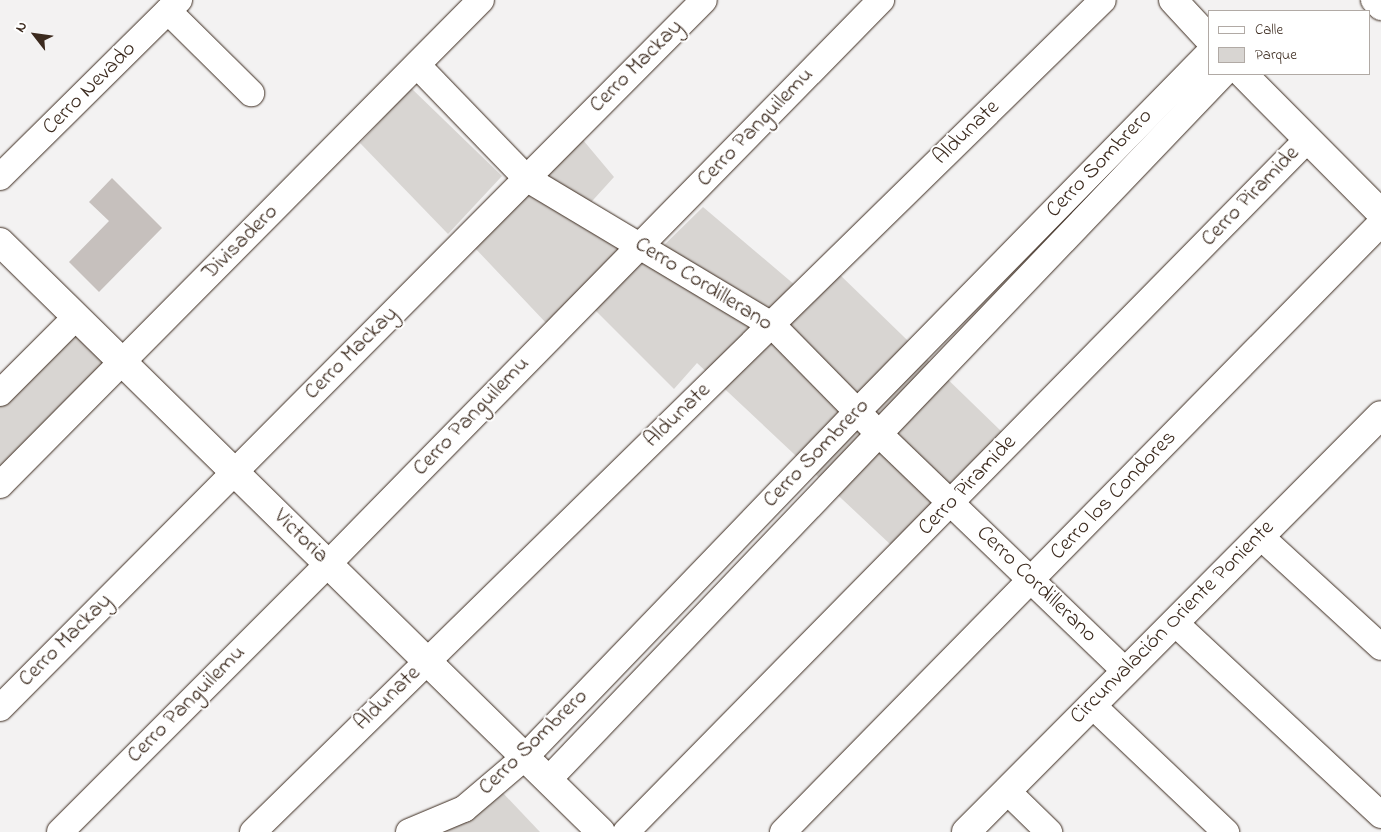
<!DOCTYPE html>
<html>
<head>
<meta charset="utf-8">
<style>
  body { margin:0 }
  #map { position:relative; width:1381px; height:832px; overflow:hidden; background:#f3f2f2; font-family:"Indie Flower",sans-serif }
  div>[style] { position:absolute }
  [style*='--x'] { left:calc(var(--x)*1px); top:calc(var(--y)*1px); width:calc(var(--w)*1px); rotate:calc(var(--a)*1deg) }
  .green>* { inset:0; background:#d8d5d2 }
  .building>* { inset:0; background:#c6c0bd }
  .roads { filter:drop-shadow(0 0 1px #3b2a1e) drop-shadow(0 0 1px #3b2a1e) }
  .minor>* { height:26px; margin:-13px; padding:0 13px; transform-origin:13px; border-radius:13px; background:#fff }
  .tertiary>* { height:28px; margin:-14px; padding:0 14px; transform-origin:14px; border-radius:14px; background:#fff }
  span { translate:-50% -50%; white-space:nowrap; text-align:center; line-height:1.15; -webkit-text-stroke:4px #fff; paint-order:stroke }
  .street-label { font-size:22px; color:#3b2a1e }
  .legend { position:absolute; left:1208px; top:10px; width:162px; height:65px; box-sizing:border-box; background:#fff; border:1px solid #b1aaa5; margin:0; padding:6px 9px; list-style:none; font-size:15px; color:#3b2a1e }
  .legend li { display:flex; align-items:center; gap:10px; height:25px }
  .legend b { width:25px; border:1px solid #b1aaa5 }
  .north { position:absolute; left:10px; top:10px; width:50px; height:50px; -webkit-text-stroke:4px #fff; paint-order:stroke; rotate:300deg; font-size:14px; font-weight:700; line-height:20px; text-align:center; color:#3b2a1e }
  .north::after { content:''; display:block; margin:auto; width:18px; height:22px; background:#3b2a1e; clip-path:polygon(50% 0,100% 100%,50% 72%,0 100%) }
</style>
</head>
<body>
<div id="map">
  <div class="green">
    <div style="clip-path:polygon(411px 88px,502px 176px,448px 234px,360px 143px)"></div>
    <div style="clip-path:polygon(583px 140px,614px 177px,584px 210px,659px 250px,703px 207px,809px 297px,837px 272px,1002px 432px,891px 545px,697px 363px,674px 389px,577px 292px,547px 324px,474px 247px)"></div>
    <div style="clip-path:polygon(74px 327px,111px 364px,0 476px,0 402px)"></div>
    <div style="clip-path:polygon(502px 792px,540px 832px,422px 832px)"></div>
  </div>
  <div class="building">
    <div style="clip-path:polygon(112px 178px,162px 228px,99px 292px,69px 262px,109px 221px,89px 202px)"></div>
  </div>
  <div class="roads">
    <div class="minor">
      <div style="--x:1374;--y:0;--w:10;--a:45"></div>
      <div style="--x:168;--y:11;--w:117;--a:44.7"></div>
      <div style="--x:417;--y:65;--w:157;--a:46"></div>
      <div style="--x:526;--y:178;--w:287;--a:30.9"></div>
      <div style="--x:772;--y:325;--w:153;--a:45.5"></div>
      <div style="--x:879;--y:434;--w:342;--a:43.9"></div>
      <div style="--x:0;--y:177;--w:252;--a:-44.7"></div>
      <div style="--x:0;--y:393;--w:107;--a:-45"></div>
      <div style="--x:0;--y:485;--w:683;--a:-45.24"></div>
      <div style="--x:1260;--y:536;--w:164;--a:42.5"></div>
      <div style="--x:1174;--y:622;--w:283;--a:43"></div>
      <div style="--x:1092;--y:705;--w:185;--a:43.5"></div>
      <div style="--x:0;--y:708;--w:998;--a:-45.16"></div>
      <div style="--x:548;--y:780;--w:977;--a:-46.29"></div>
      <div style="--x:1007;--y:791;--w:59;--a:44.3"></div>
      <div style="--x:60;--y:832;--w:379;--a:-45"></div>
      <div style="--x:328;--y:564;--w:790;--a:-45.56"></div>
      <div style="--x:253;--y:832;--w:1189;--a:-44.39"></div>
      <div style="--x:409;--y:832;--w:60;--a:-22.7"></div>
      <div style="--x:464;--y:809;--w:80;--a:-40.4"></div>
      <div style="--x:525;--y:757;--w:479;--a:-46.1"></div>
      <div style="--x:857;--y:412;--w:504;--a:-45.56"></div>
      <div style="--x:626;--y:832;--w:972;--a:-45.46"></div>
      <div style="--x:783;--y:832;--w:854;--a:-45.52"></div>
    </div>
    <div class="tertiary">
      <div style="--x:1173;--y:0;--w:54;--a:47.2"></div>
      <div style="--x:1243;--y:74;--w:196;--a:45.2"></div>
      <div style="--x:0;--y:242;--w:842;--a:44.47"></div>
      <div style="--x:966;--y:832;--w:588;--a:-45.14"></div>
    </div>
  </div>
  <div class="street-label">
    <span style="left:637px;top:67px;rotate:-45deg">Cerro Mackay</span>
    <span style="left:90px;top:89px;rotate:-45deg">Cerro Nevado</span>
    <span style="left:756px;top:128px;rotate:-46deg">Cerro Panguilemu</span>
    <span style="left:967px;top:133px;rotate:-44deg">Aldunate</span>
    <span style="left:1100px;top:164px;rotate:-46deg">Cerro Sombrero</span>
    <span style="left:1251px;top:197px;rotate:-46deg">Cerro Piramide</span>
    <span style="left:241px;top:243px;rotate:-45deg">Divisadero</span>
    <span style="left:703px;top:285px;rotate:32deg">Cerro Cordillerano</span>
    <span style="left:352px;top:354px;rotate:-45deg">Cerro Mackay</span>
    <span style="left:678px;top:416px;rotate:-44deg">Aldunate</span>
    <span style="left:472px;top:417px;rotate:-46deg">Cerro Panguilemu</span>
    <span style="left:817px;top:454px;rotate:-46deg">Cerro Sombrero</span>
    <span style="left:968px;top:486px;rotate:-46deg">Cerro Piramide</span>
    <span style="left:1114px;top:496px;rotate:-46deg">Cerro los Condores</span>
    <span style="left:300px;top:537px;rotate:44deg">Victoria</span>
    <span style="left:1036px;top:585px;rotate:44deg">Cerro Cordillerano</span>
    <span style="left:1173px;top:623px;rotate:-45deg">Circunvalación Oriente Poniente</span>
    <span style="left:66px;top:641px;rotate:-45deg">Cerro Mackay</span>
    <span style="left:388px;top:699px;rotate:-44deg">Aldunate</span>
    <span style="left:187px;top:705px;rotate:-45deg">Cerro Panguilemu</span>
    <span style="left:534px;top:743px;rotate:-44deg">Cerro Sombrero</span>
  </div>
  <ul class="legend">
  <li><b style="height:6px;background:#fff"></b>Calle</li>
  <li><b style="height:14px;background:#d8d5d2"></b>Parque</li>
  </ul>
  <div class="north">N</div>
</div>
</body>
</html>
